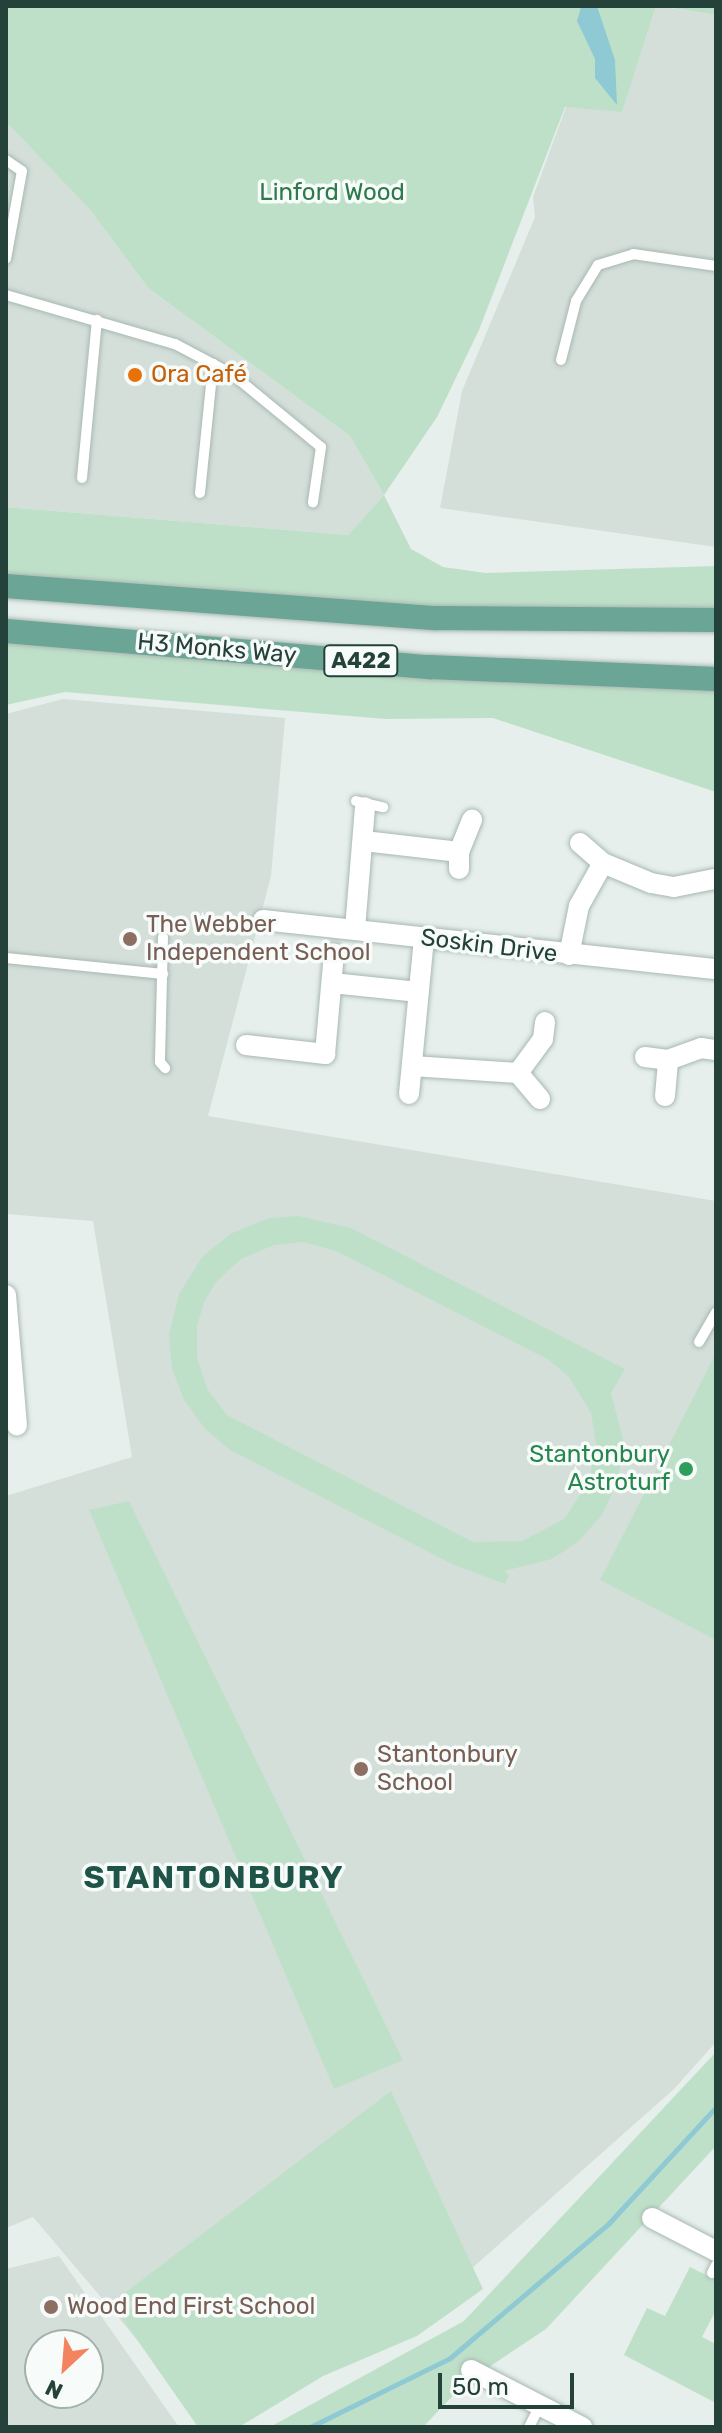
<!DOCTYPE html>
<html>
<head>
<meta charset="utf-8">
<style>
  body { margin:0 }
  #map { position:relative; width:722px; height:2433px; overflow:hidden; background:#e6efeb; font-family:Rubik,sans-serif }
  div>[style] { position:absolute }
  [style*='--x'] { left:calc(var(--x)*1px); top:calc(var(--y)*1px); width:calc(var(--w)*1px); rotate:calc(var(--a)*1deg) }
  .built>* { inset:0; background:#d4dfda }
  .green>* { inset:0; background:#bfe0c8 }
  .water>* { inset:0; background:#8ec9d4 }
  .stream>* { height:5px; margin:-2.5px; padding:0 2.5px; transform-origin:2.5px; border-radius:2.5px; background:#8ec9d4 }
  .roads { filter:drop-shadow(0 0 2px #a8b8b2) drop-shadow(0 0 2px #a8b8b2) }
  .service>* { height:10px; margin:-5px; padding:0 5px; transform-origin:5px; border-radius:5px; background:#fff }
  .minor>* { height:20px; margin:-10px; padding:0 10px; transform-origin:10px; border-radius:10px; background:#fff }
  .primary>* { height:24px; margin:-12px; padding:0 12px; transform-origin:12px; border-radius:12px; background:#6aa596 }
  .dots>* { width:22px; height:22px; translate:-50% -50%; box-sizing:border-box; border:4px solid #f7fbf9; border-radius:50% }
  span { translate:-50% -50%; white-space:nowrap; text-align:center; line-height:1.15; -webkit-text-stroke:7px #f7fbf9; paint-order:stroke }
  .shield-label span { padding:2px 6px; background:#f7fbf9; border:2px solid; border-radius:6px; -webkit-text-stroke-width:0 }
  .shield-label { font-size:22px; color:#24423a; font-weight:700 }
  .park-label { font-size:24px; color:#2d7a4b }
  .food-label { font-size:24px; color:#c56008 }
  .left { translate:0 -50%; text-align:left }
  .street-label { font-size:24px; color:#24423a }
  .education-label { font-size:24px; color:#785e54 }
  .leisure-label { font-size:24px; color:#27864d }
  .right { translate:-100% -50%; text-align:right }
  .district-label { font-size:32px; color:#1f5548; font-weight:700; letter-spacing:2px }
  .frame { position:absolute; inset:0; border:8px solid #24423a; pointer-events:none }
  .north { position:absolute; left:24px; top:2329px; width:80px; height:80px; box-sizing:border-box; background:#f7fbf9; border:2px solid #a3b1ad; border-radius:50%; rotate:206deg; font-size:22px; font-weight:700; line-height:32px; text-align:center; color:#24423a }
  .north::after { content:''; display:block; margin:auto; width:28px; height:36px; background:#f4845f; clip-path:polygon(50% 0,100% 100%,50% 72%,0 100%) }
  .scale { position:absolute; left:438px; top:2373px; width:136px; height:36px; box-sizing:border-box; border:4px solid #24423a; border-top:0; padding-left:10px; font-size:24px; line-height:28px; white-space:nowrap; color:#24423a; -webkit-text-stroke:6px #f7fbf9; paint-order:stroke }
</style>
</head>
<body>
<div id="map">
  <div class="built">
    <div style="clip-path:polygon(656px 6px,716px 15px,716px 547px,440px 508px,462px 391px,535px 217px,533px 197px,566px 107px,622px 111px)"></div>
    <div style="clip-path:polygon(6px 122px,91px 211px,148px 288px,350px 436px,384px 495px,348px 535px,6px 507px)"></div>
    <div style="clip-path:polygon(63px 699px,285px 718px,271px 876px,208px 1116px,716px 1201px,716px 2042px,674px 2089px,426px 2309px,211px 2427px,33px 2217px,6px 2228px,6px 1496px,132px 1457px,93px 1221px,6px 1214px,6px 714px)"></div>
    <div style="clip-path:polygon(evenodd,59px 2256px,179px 2427px,6px 2427px,6px 2269px,59px 2256px,88px 2345px,88px 2393px,40px 2393px,40px 2345px,88px 2345px)"></div>
  </div>
  <div class="green">
    <div style="clip-path:polygon(6px 6px,656px 6px,622px 112px,565px 107px,479px 330px,437px 417px,384px 495px,411px 549px,443px 567px,486px 573px,716px 566px,716px 620px,6px 586px,6px 507px,348px 535px,384px 495px,350px 436px,148px 288px,91px 211px,6px 122px)"></div>
    <div style="clip-path:polygon(659px 6px,716px 6px,716px 15px)"></div>
    <div style="clip-path:polygon(6px 631px,716px 689px,716px 792px,493px 718px,386px 719px,65px 692px,6px 705px)"></div>
    <div style="clip-path:polygon(evenodd,298px 1216px,351px 1228px,625px 1369px,611px 1393px,623px 1439px,618px 1481px,602px 1515px,579px 1541px,552px 1559px,504px 1571px,509px 1575px,505px 1584px,452px 1564px,230px 1450px,205px 1429px,183px 1398px,172px 1368px,169px 1334px,179px 1294px,202px 1257px,230px 1234px,269px 1218px,298px 1216px,303px 1242px,336px 1251px,549px 1360px,569px 1377px,591px 1413px,596px 1443px,589px 1482px,564px 1519px,522px 1541px,473px 1542px,227px 1415px,208px 1390px,197px 1358px,197px 1326px,204px 1302px,216px 1282px,241px 1259px,274px 1245px,303px 1242px)"></div>
    <div style="clip-path:polygon(714px 1357px,716px 1358px,716px 1640px,600px 1580px)"></div>
    <div style="clip-path:polygon(129px 1501px,403px 2060px,334px 2089px,89px 1510px)"></div>
    <div style="clip-path:polygon(716px 2052px,716px 2146px,546px 2329px,465px 2383px,423px 2427px,270px 2427px,464px 2321px)"></div>
    <div style="clip-path:polygon(391px 2091px,483px 2289px,417px 2336px,323px 2376px,239px 2427px,198px 2427px,110px 2301px,151px 2313px,149px 2306px,118px 2298px)"></div>
    <div style="clip-path:polygon(690px 2267px,716px 2280px,716px 2310px,702px 2337px,716px 2344px,716px 2403px,624px 2355px,647px 2308px,665px 2316px)"></div>
  </div>
  <div class="water">
    <div style="clip-path:polygon(597px 6px,615px 60px,617px 105px,595px 78px,595px 59px,577px 21px,581px 7px)"></div>
  </div>
  <div class="stream">
    <div style="--x:310;--y:2427;--w:156;--a:-26.2"></div>
    <div style="--x:450;--y:2358;--w:209;--a:-40.3"></div>
    <div style="--x:609;--y:2223;--w:158;--a:-47.3"></div>
  </div>
  <div class="roads">
    <div class="service">
      <div style="--x:6;--y:160;--w:19;--a:35"></div>
      <div style="--x:22;--y:171;--w:89;--a:100.3"></div>
      <div style="--x:6;--y:295;--w:176;--a:16.2"></div>
      <div style="--x:175;--y:344;--w:64;--a:27.8"></div>
      <div style="--x:232;--y:374;--w:115;--a:39.4"></div>
      <div style="--x:321;--y:447;--w:56;--a:98.3"></div>
      <div style="--x:561;--y:360;--w:61;--a:-75.7"></div>
      <div style="--x:576;--y:301;--w:42;--a:-58.6"></div>
      <div style="--x:598;--y:265;--w:37;--a:-17"></div>
      <div style="--x:633;--y:254;--w:84;--a:8.2"></div>
      <div style="--x:82;--y:478;--w:159;--a:-84.6"></div>
      <div style="--x:200;--y:493;--w:130;--a:-84.2"></div>
      <div style="--x:356;--y:801;--w:28;--a:13"></div>
      <div style="--x:163;--y:937;--w:125;--a:91.4"></div>
      <div style="--x:160;--y:1062;--w:8;--a:50"></div>
      <div style="--x:6;--y:958;--w:158;--a:5.8"></div>
      <div style="--x:699;--y:1342;--w:34;--a:-60"></div>
      <div style="--x:712;--y:2273;--w:9;--a:-63"></div>
      <div style="--x:529;--y:2427;--w:25;--a:-63"></div>
    </div>
    <div class="minor">
      <div style="--x:364;--y:841;--w:96;--a:6.6"></div>
      <div style="--x:580;--y:843;--w:30;--a:41"></div>
      <div style="--x:603;--y:863;--w:52;--a:22.6"></div>
      <div style="--x:651;--y:883;--w:23;--a:10"></div>
      <div style="--x:674;--y:887;--w:41;--a:-11.3"></div>
      <div style="--x:459;--y:869;--w:17;--a:-90"></div>
      <div style="--x:459;--y:852;--w:35;--a:-68"></div>
      <div style="--x:263;--y:920;--w:456;--a:6.2"></div>
      <div style="--x:355;--y:929;--w:122;--a:-85.3"></div>
      <div style="--x:569;--y:955;--w:50;--a:-78.5"></div>
      <div style="--x:579;--y:906;--w:49;--a:-60.8"></div>
      <div style="--x:332;--y:983;--w:87;--a:5.9"></div>
      <div style="--x:246;--y:1045;--w:80;--a:6.5"></div>
      <div style="--x:325;--y:1054;--w:101;--a:-84.9"></div>
      <div style="--x:645;--y:1057;--w:23;--a:7"></div>
      <div style="--x:668;--y:1060;--w:35;--a:-20"></div>
      <div style="--x:701;--y:1048;--w:15;--a:8"></div>
      <div style="--x:412;--y:1066;--w:106;--a:3.8"></div>
      <div style="--x:409;--y:1094;--w:157;--a:-84.5"></div>
      <div style="--x:665;--y:1096;--w:36;--a:-85"></div>
      <div style="--x:540;--y:1099;--w:34;--a:-130"></div>
      <div style="--x:518;--y:1073;--w:42;--a:-53.7"></div>
      <div style="--x:543;--y:1039;--w:17;--a:-83"></div>
      <div style="--x:6;--y:1295;--w:131;--a:85.2"></div>
      <div style="--x:652;--y:2218;--w:72;--a:27.3"></div>
      <div style="--x:471;--y:2370;--w:125;--a:27.2"></div>
    </div>
    <div class="primary">
      <div style="--x:6;--y:586;--w:431;--a:4.3"></div>
      <div style="--x:436;--y:618;--w:280;--a:0.4"></div>
      <div style="--x:6;--y:631;--w:426;--a:4.9"></div>
      <div style="--x:430;--y:667;--w:286;--a:2.4"></div>
    </div>
  </div>
  <div class="dots">
    <div style="left:135px;top:375px;background:#e8710a"></div>
    <div style="left:130px;top:939px;background:#8d6e63"></div>
    <div style="left:686px;top:1469px;background:#2e9e5b"></div>
    <div style="left:361px;top:1769px;background:#8d6e63"></div>
    <div style="left:51px;top:2307px;background:#8d6e63"></div>
  </div>
  <div class="shield-label">
    <span style="left:361px;top:661px">A422</span>
  </div>
  <div class="park-label">
    <span style="left:332px;top:193px">Linford Wood</span>
  </div>
  <div class="food-label">
    <span class="left" style="left:151px;top:375px">Ora Café</span>
  </div>
  <div class="street-label">
    <span style="left:217px;top:649px;rotate:5deg">H3 Monks Way</span>
    <span style="left:489px;top:946px;rotate:7deg">Soskin Drive</span>
  </div>
  <div class="education-label">
    <span class="left" style="left:146px;top:939px">The Webber<br>Independent School</span>
    <span class="left" style="left:377px;top:1769px">Stantonbury<br>School</span>
    <span class="left" style="left:67px;top:2307px">Wood End First School</span>
  </div>
  <div class="leisure-label">
    <span class="right" style="left:670px;top:1469px">Stantonbury<br>Astroturf</span>
  </div>
  <div class="district-label">
    <span style="left:214px;top:1877px">STANTONBURY</span>
  </div>
  <div class="frame"></div>
  <div class="north">N</div>
  <div class="scale">50 m</div>
</div>
</body>
</html>
